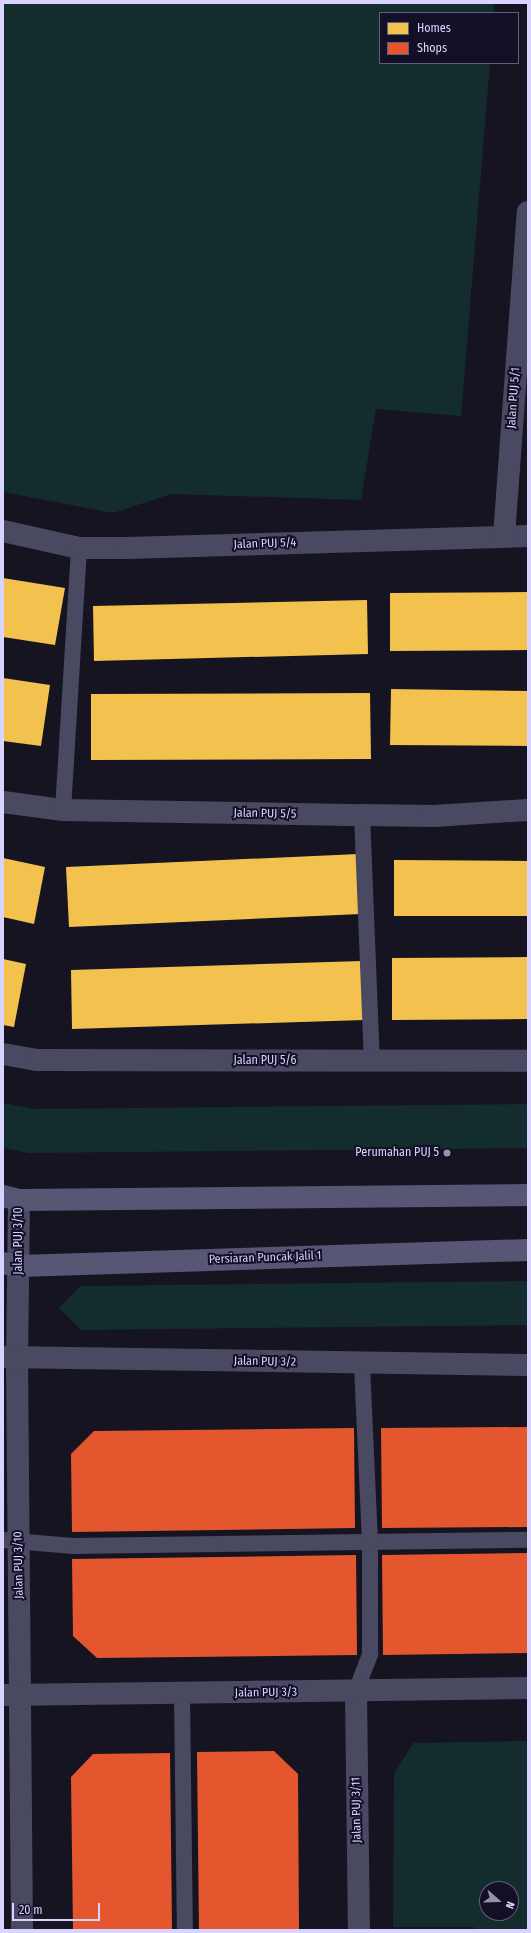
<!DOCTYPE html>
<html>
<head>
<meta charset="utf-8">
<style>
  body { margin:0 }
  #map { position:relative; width:531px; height:1933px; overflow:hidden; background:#161421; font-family:"Fira Sans Condensed",sans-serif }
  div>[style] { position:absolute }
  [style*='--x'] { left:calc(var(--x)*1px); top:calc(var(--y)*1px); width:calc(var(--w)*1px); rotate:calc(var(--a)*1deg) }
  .green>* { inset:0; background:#132c2d }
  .homes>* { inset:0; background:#f2c14e }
  .shops>* { inset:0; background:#e4572e }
  .lane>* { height:16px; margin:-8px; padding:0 8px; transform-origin:8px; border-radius:8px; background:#4a4962 }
  .street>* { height:22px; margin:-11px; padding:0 11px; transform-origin:11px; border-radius:11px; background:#4a4962 }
  .secondary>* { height:22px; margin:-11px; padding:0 11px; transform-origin:11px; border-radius:11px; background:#575674 }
  .dots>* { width:11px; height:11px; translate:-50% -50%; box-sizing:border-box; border:2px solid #130f26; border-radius:50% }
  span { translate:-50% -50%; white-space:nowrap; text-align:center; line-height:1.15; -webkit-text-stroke:4px #130f26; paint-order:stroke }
  .street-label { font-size:12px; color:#d9d4ff }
  .poi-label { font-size:12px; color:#d9d4ff }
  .right { translate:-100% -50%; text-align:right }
  .frame { position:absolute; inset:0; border:4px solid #d9d4ff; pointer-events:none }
  .legend { position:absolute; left:379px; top:12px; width:140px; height:52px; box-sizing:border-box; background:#130f26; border:1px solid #625e7d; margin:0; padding:5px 7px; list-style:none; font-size:12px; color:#d9d4ff }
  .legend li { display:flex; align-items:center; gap:8px; height:20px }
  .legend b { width:20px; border:1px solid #625e7d }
  .north { position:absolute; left:479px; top:1881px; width:40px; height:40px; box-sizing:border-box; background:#130f26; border:1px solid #625e7d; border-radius:50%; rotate:110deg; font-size:11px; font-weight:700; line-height:16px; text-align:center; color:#d9d4ff }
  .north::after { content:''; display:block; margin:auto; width:14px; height:18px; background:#9591b1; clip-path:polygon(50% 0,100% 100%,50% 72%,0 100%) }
  .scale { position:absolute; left:12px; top:1903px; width:88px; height:18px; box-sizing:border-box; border:2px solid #d9d4ff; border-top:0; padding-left:5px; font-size:12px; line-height:14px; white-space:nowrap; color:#d9d4ff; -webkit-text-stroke:3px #130f26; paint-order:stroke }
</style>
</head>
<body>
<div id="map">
  <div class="green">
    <div style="clip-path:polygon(3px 3px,494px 3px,494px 13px,380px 13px,380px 63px,490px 63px,461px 416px,376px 409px,361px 500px,171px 494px,113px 513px,3px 492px)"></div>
    <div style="clip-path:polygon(3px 1103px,33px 1109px,528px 1104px,528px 1148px,29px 1153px,3px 1148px)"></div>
    <div style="clip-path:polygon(528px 1281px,528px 1325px,81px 1330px,59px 1308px,80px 1286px)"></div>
    <div style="clip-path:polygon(evenodd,528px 1741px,528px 1930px,474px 1930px,474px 1927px,393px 1927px,394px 1774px,413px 1743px,528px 1741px,487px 1889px,511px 1889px,511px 1913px,487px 1913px,487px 1889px)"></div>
  </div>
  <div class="homes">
    <div style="clip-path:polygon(3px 578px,65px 588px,55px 645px,3px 637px)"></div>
    <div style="clip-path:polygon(528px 592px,528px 650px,390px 651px,390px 593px)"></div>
    <div style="clip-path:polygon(367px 600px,368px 654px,94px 661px,93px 606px)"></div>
    <div style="clip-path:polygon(3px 678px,50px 685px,41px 746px,3px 741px)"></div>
    <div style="clip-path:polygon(391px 689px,528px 691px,528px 746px,390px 745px)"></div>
    <div style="clip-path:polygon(370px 693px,371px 759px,91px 760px,91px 694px)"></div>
    <div style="clip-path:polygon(358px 854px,361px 914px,69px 927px,66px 867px)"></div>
    <div style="clip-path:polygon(3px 858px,45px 867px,34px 924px,3px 917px)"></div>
    <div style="clip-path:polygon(394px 860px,528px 861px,528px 916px,394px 916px)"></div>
    <div style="clip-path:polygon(528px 957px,528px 1019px,392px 1020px,392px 958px)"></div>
    <div style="clip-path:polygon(3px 959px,26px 964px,14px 1027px,3px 1025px)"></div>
    <div style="clip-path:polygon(362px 961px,364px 1020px,72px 1029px,71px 970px)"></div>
  </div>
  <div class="shops">
    <div style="clip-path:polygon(528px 1427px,528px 1527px,382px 1528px,381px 1428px)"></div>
    <div style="clip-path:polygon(354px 1428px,355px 1528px,72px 1532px,71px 1454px,94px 1431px)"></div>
    <div style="clip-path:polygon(528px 1553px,528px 1653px,383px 1655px,382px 1555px)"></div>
    <div style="clip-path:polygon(356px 1555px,357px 1655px,97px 1658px,73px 1636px,72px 1559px)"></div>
    <div style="clip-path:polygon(274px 1751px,298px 1774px,299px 1930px,199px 1930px,197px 1752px)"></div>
    <div style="clip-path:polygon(170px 1753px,172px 1930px,73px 1930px,71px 1777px,93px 1754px)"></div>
  </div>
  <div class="lane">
    <div style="--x:63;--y:810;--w:262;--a:-86.5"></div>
    <div style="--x:362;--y:815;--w:247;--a:87.7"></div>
    <div style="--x:3;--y:1540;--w:70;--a:4.9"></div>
    <div style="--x:73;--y:1546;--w:455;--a:-0.8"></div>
    <div style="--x:356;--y:1691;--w:40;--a:-69"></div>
    <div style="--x:370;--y:1654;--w:112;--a:-90"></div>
    <div style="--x:370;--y:1542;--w:178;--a:-92.6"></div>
    <div style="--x:182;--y:1694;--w:236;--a:89.3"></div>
  </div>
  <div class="street">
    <div style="--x:3;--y:531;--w:78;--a:12.6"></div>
    <div style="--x:79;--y:548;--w:48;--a:0"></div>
    <div style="--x:127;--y:548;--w:401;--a:-1.7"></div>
    <div style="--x:504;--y:536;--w:325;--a:-85.8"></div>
    <div style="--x:3;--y:802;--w:61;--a:7.6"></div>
    <div style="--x:63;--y:810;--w:299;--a:1"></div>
    <div style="--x:362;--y:815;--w:72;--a:0.8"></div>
    <div style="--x:434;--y:816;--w:94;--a:-3.7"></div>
    <div style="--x:3;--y:1054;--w:35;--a:10"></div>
    <div style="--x:37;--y:1060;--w:491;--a:0.1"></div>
    <div style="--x:19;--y:1200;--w:159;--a:90.7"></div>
    <div style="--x:17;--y:1359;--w:571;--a:89.5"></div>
    <div style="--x:3;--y:1357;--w:525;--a:0.87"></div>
    <div style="--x:356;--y:1691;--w:239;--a:89.3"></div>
    <div style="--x:3;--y:1695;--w:525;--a:-0.76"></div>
  </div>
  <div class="secondary">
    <div style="--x:3;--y:1196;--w:16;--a:14"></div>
    <div style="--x:19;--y:1200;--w:509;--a:-0.56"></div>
    <div style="--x:3;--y:1263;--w:16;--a:11"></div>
    <div style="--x:19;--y:1266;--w:509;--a:-1.8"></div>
  </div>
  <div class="dots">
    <div style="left:447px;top:1153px;background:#9591b1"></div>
  </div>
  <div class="street-label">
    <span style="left:514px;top:398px;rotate:-86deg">Jalan PUJ 5/1</span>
    <span style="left:265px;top:544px;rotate:-2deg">Jalan PUJ 5/4</span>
    <span style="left:265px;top:814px;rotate:1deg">Jalan PUJ 5/5</span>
    <span style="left:265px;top:1061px">Jalan PUJ 5/6</span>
    <span style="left:19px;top:1241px;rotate:-90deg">Jalan PUJ 3/10</span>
    <span style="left:265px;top:1258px;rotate:-2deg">Persiaran Puncak Jalil 1</span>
    <span style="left:265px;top:1362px;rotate:1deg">Jalan PUJ 3/2</span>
    <span style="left:19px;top:1565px;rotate:-91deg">Jalan PUJ 3/10</span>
    <span style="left:266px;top:1693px;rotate:-1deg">Jalan PUJ 3/3</span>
    <span style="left:357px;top:1810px;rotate:-91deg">Jalan PUJ 3/11</span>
  </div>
  <div class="poi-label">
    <span class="right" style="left:439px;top:1153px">Perumahan PUJ 5</span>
  </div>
  <div class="frame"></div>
  <ul class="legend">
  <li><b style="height:11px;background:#f2c14e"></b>Homes</li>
  <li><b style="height:11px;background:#e4572e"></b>Shops</li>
  </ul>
  <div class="north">N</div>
  <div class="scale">20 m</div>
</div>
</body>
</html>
